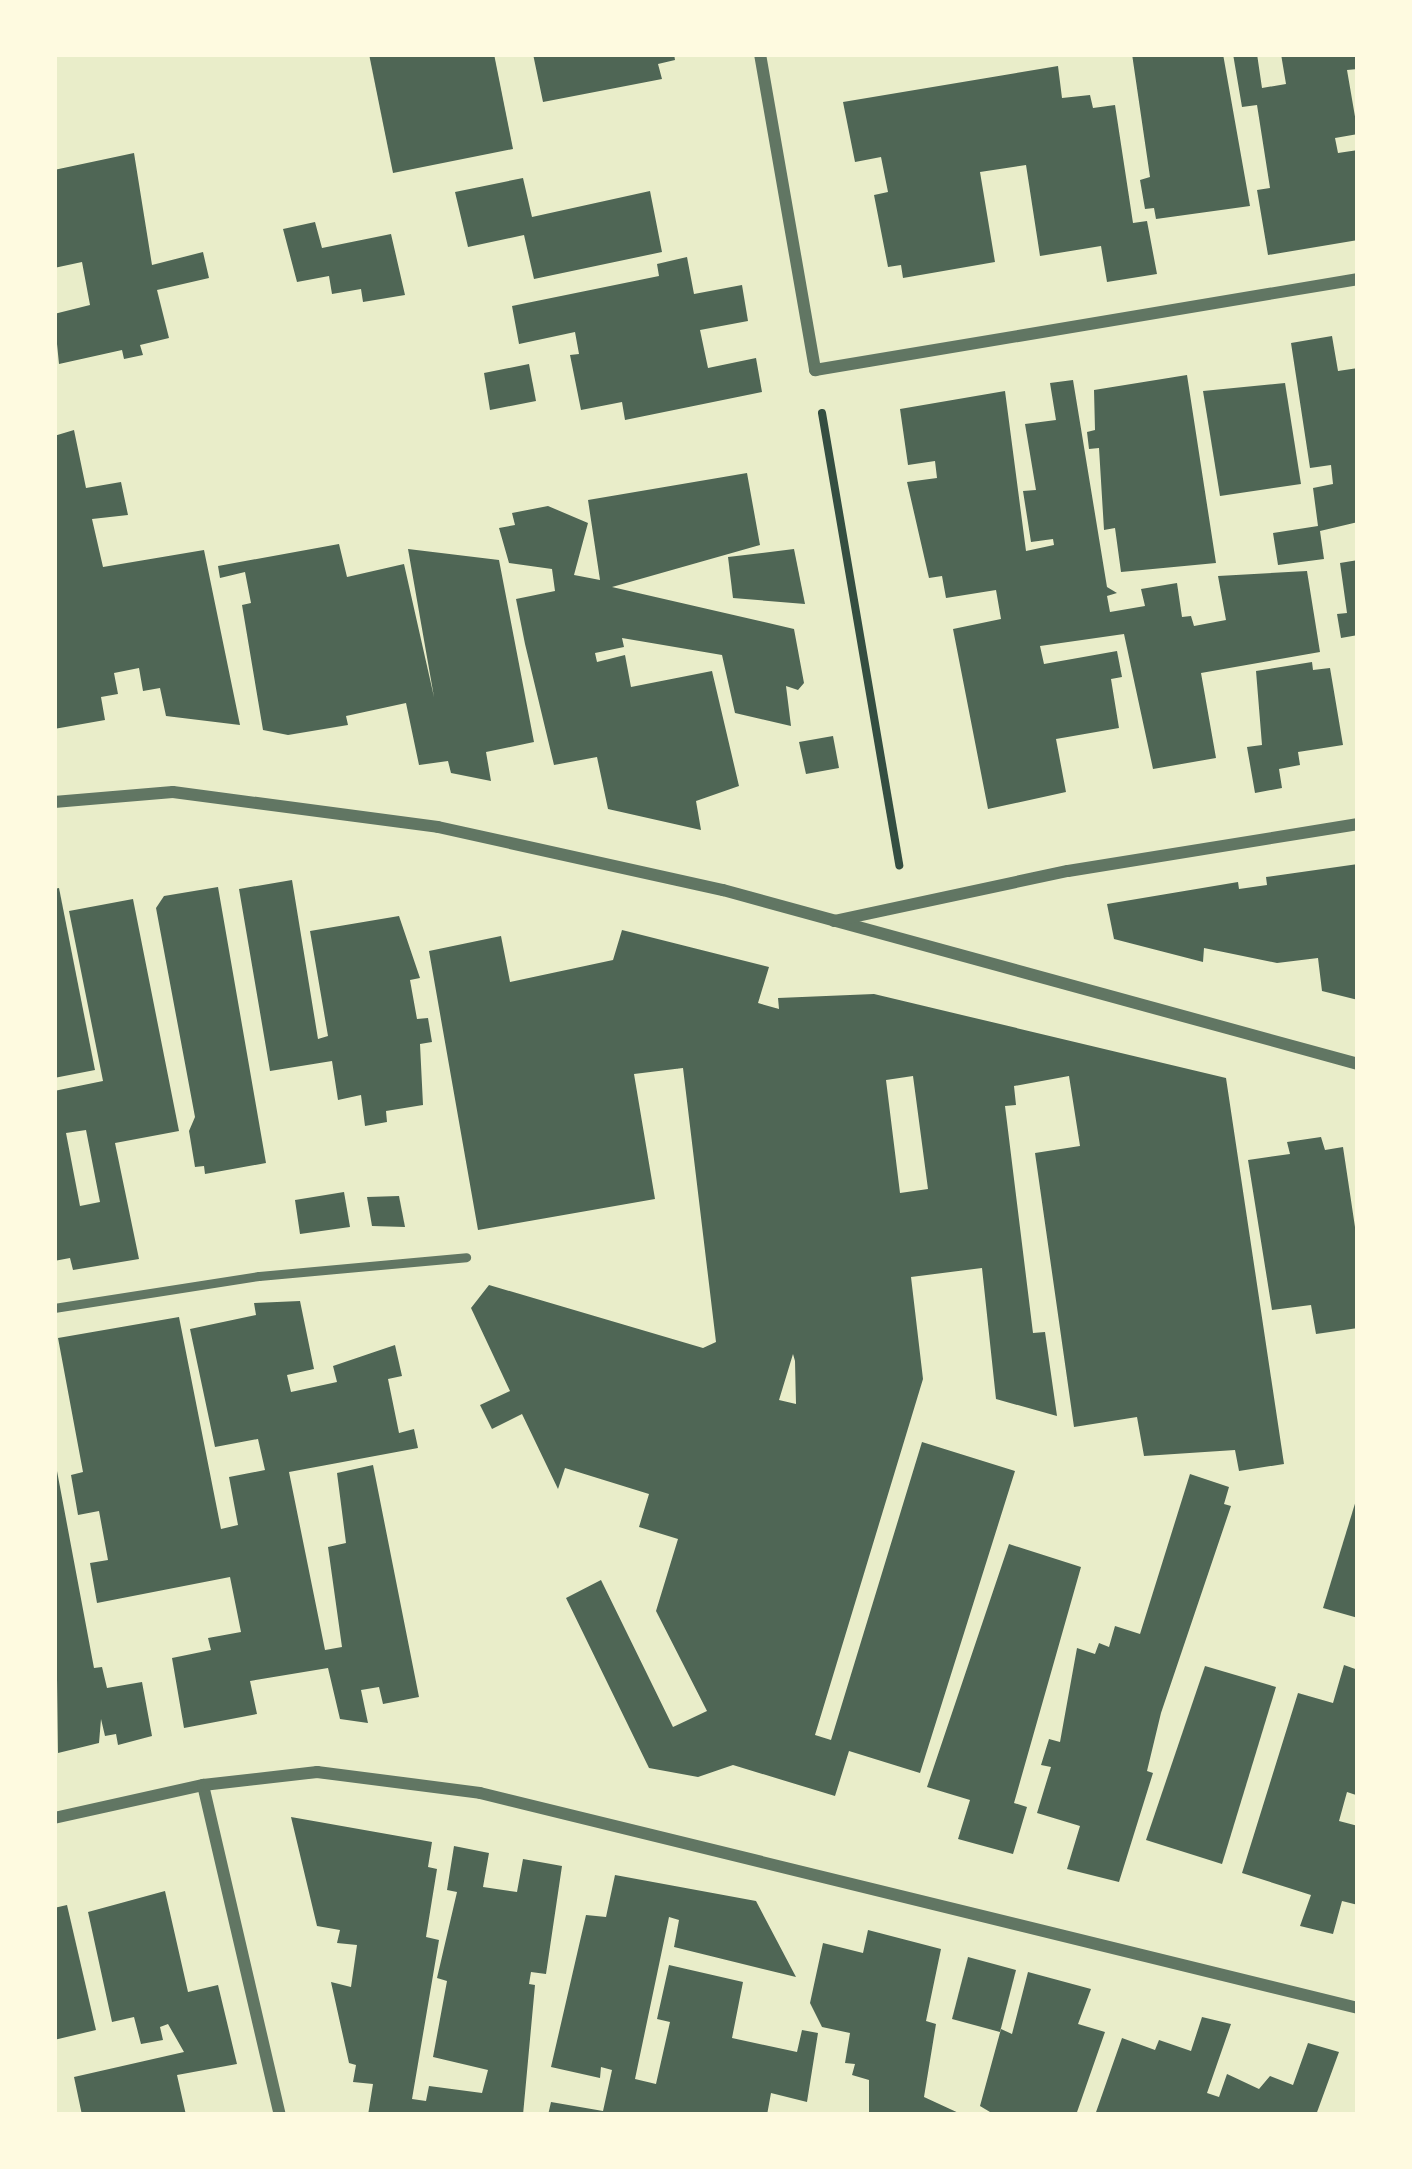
<!DOCTYPE html>
<html>
<head>
<meta charset="utf-8">
<style>
  body { margin:0 }
  #map { position:relative; width:1412px; height:2169px; overflow:hidden; background:#e9edc9; font-family:Rubik,sans-serif }
  div>[style] { position:absolute }
  [style*='--x'] { left:calc(var(--x)*1px); top:calc(var(--y)*1px); width:calc(var(--w)*1px); rotate:calc(var(--a)*1deg) }
  .building>* { inset:0; background:#4f6655 }
  .path>* { height:8px; margin:-4px; padding:0 4px; transform-origin:4px; border-radius:4px; background:#344e41 }
  .service>* { height:9px; margin:-4.5px; padding:0 4.5px; transform-origin:4.5px; border-radius:4.5px; background:#617663 }
  .minor>* { height:12px; margin:-6px; padding:0 6px; transform-origin:6px; border-radius:6px; background:#617663 }
  span { translate:-50% -50%; white-space:nowrap; text-align:center; line-height:1.15; -webkit-text-stroke:9px #fefae0; paint-order:stroke }
  .frame { position:absolute; inset:0; border:57px solid #fefae0; pointer-events:none }
</style>
</head>
<body>
<div id="map">
  <div class="building">
    <div style="clip-path:polygon(369px 54px,494px 54px,513px 149px,393px 173px)"></div>
    <div style="clip-path:polygon(533px 54px,674px 54px,675px 60px,658px 64px,662px 79px,543px 102px)"></div>
    <div style="clip-path:polygon(1132px 54px,1223px 54px,1250px 206px,1156px 219px,1154px 208px,1145px 209px,1140px 180px,1150px 177px)"></div>
    <div style="clip-path:polygon(1233px 54px,1257px 54px,1262px 88px,1286px 84px,1281px 54px,1358px 54px,1358px 69px,1347px 70px,1358px 134px,1335px 138px,1338px 153px,1358px 150px,1358px 240px,1268px 255px,1257px 190px,1270px 188px,1257px 105px,1242px 107px)"></div>
    <div style="clip-path:polygon(1058px 66px,1062px 98px,1090px 95px,1093px 108px,1115px 105px,1133px 223px,1147px 221px,1157px 274px,1107px 282px,1101px 246px,1040px 256px,1026px 165px,980px 172px,995px 262px,903px 278px,901px 265px,888px 267px,874px 195px,888px 192px,881px 157px,855px 162px,843px 102px)"></div>
    <div style="clip-path:polygon(134px 153px,152px 265px,203px 252px,209px 278px,157px 290px,169px 338px,140px 345px,143px 355px,124px 359px,122px 350px,59px 364px,54px 314px,90px 305px,82px 262px,54px 268px,54px 170px)"></div>
    <div style="clip-path:polygon(523px 178px,532px 217px,650px 191px,662px 252px,534px 279px,524px 235px,468px 247px,455px 192px)"></div>
    <div style="clip-path:polygon(315px 222px,322px 248px,391px 234px,405px 295px,363px 302px,361px 289px,332px 294px,329px 276px,297px 282px,283px 229px)"></div>
    <div style="clip-path:polygon(687px 257px,694px 294px,742px 285px,748px 321px,700px 330px,708px 368px,756px 358px,762px 392px,625px 420px,622px 402px,581px 410px,570px 355px,579px 354px,575px 332px,519px 344px,512px 306px,659px 276px,657px 264px)"></div>
    <div style="clip-path:polygon(1332px 336px,1338px 371px,1358px 368px,1358px 522px,1320px 531px,1324px 559px,1278px 565px,1273px 533px,1318px 526px,1313px 488px,1333px 484px,1331px 465px,1310px 468px,1291px 343px)"></div>
    <div style="clip-path:polygon(529px 364px,536px 401px,490px 410px,484px 373px)"></div>
    <div style="clip-path:polygon(1187px 375px,1216px 563px,1121px 572px,1115px 528px,1104px 530px,1099px 448px,1089px 449px,1087px 432px,1095px 430px,1094px 390px)"></div>
    <div style="clip-path:polygon(1073px 380px,1107px 587px,1117px 593px,1107px 596px,1110px 612px,1145px 606px,1141px 589px,1177px 583px,1182px 617px,1191px 616px,1194px 626px,1226px 620px,1218px 576px,1307px 571px,1320px 652px,1201px 673px,1216px 758px,1153px 769px,1124px 634px,1040px 646px,1044px 664px,1117px 651px,1122px 677px,1111px 679px,1119px 728px,1056px 739px,1066px 792px,988px 809px,953px 629px,1001px 619px,996px 590px,946px 598px,942px 576px,929px 578px,907px 482px,937px 478px,935px 461px,908px 465px,900px 409px,1005px 391px,1026px 551px,1054px 545px,1053px 539px,1031px 542px,1023px 491px,1036px 490px,1025px 424px,1056px 420px,1050px 383px)"></div>
    <div style="clip-path:polygon(1285px 383px,1301px 484px,1220px 496px,1203px 391px)"></div>
    <div style="clip-path:polygon(74px 430px,86px 488px,121px 482px,128px 515px,92px 519px,103px 567px,204px 550px,240px 725px,166px 716px,160px 688px,143px 691px,139px 668px,114px 673px,118px 694px,101px 697px,105px 720px,54px 729px,54px 436px)"></div>
    <div style="clip-path:polygon(747px 473px,760px 545px,612px 587px,794px 629px,804px 683px,798px 690px,786px 686px,791px 726px,735px 713px,722px 655px,622px 638px,624px 647px,595px 653px,597px 662px,625px 655px,631px 687px,712px 671px,739px 786px,696px 801px,701px 830px,608px 809px,597px 757px,554px 765px,525px 644px,516px 599px,555px 591px,552px 569px,509px 563px,499px 528px,515px 525px,512px 513px,548px 506px,588px 523px,574px 575px,600px 580px,588px 500px)"></div>
    <div style="clip-path:polygon(339px 544px,347px 577px,404px 564px,434px 697px,408px 549px,499px 560px,534px 742px,486px 752px,491px 781px,451px 773px,448px 761px,419px 765px,406px 703px,346px 716px,348px 725px,288px 735px,263px 730px,242px 605px,251px 603px,245px 572px,220px 578px,218px 566px)"></div>
    <div style="clip-path:polygon(794px 549px,805px 604px,733px 598px,728px 557px)"></div>
    <div style="clip-path:polygon(1358px 560px,1358px 635px,1341px 638px,1337px 614px,1347px 613px,1340px 563px)"></div>
    <div style="clip-path:polygon(1312px 662px,1313px 670px,1330px 668px,1343px 745px,1298px 752px,1300px 765px,1279px 769px,1282px 788px,1255px 793px,1247px 747px,1262px 745px,1256px 671px)"></div>
    <div style="clip-path:polygon(833px 736px,839px 768px,806px 774px,799px 742px)"></div>
    <div style="clip-path:polygon(1358px 864px,1358px 1000px,1322px 991px,1318px 958px,1277px 963px,1204px 948px,1203px 962px,1114px 939px,1107px 904px,1238px 882px,1239px 889px,1267px 885px,1266px 877px)"></div>
    <div style="clip-path:polygon(292px 880px,318px 1039px,328px 1036px,310px 931px,399px 916px,420px 978px,410px 980px,417px 1019px,428px 1018px,432px 1042px,420px 1044px,423px 1105px,386px 1111px,387px 1122px,365px 1126px,361px 1095px,338px 1100px,332px 1061px,270px 1071px,239px 889px)"></div>
    <div style="clip-path:polygon(218px 887px,266px 1163px,205px 1174px,204px 1166px,195px 1167px,189px 1131px,195px 1117px,156px 908px,164px 896px)"></div>
    <div style="clip-path:polygon(59px 888px,95px 1070px,54px 1078px,54px 889px)"></div>
    <div style="clip-path:polygon(evenodd,133px 899px,179px 1131px,115px 1143px,139px 1259px,73px 1270px,70px 1258px,54px 1261px,54px 1091px,103px 1081px,69px 911px,133px 899px,86px 1130px,100px 1202px,80px 1206px,66px 1133px,86px 1130px)"></div>
    <div style="clip-path:polygon(evenodd,622px 930px,769px 967px,758px 1003px,779px 1009px,778px 998px,874px 994px,1226px 1078px,1284px 1464px,1239px 1471px,1235px 1450px,1144px 1456px,1137px 1417px,1074px 1427px,1035px 1153px,1080px 1146px,1069px 1076px,1014px 1086px,1016px 1105px,1005px 1106px,1033px 1333px,1045px 1332px,1057px 1416px,996px 1399px,982px 1268px,911px 1277px,923px 1379px,815px 1735px,831px 1740px,922px 1442px,1015px 1471px,920px 1773px,849px 1751px,835px 1796px,733px 1765px,698px 1777px,649px 1768px,566px 1598px,601px 1580px,673px 1727px,707px 1711px,656px 1611px,678px 1539px,639px 1527px,649px 1494px,565px 1468px,558px 1489px,522px 1414px,492px 1429px,480px 1405px,510px 1391px,471px 1308px,489px 1285px,703px 1348px,716px 1342px,683px 1068px,634px 1074px,655px 1199px,478px 1230px,429px 951px,501px 936px,510px 982px,613px 960px,622px 930px,913px 1076px,928px 1189px,900px 1193px,886px 1080px,913px 1076px,622px 930px,793px 1354px,795px 1361px,796px 1404px,779px 1400px,793px 1354px)"></div>
    <div style="clip-path:polygon(1321px 1137px,1325px 1150px,1343px 1147px,1358px 1247px,1358px 1328px,1316px 1334px,1311px 1305px,1272px 1310px,1248px 1160px,1290px 1154px,1287px 1142px)"></div>
    <div style="clip-path:polygon(344px 1192px,350px 1227px,300px 1234px,295px 1200px)"></div>
    <div style="clip-path:polygon(399px 1196px,405px 1227px,372px 1226px,367px 1197px)"></div>
    <div style="clip-path:polygon(300px 1301px,314px 1369px,287px 1375px,291px 1392px,337px 1382px,333px 1366px,395px 1345px,402px 1376px,388px 1379px,399px 1433px,414px 1429px,418px 1448px,289px 1472px,325px 1650px,342px 1647px,328px 1547px,346px 1543px,337px 1473px,373px 1465px,419px 1697px,383px 1704px,379px 1687px,361px 1690px,368px 1723px,340px 1719px,328px 1668px,250px 1681px,257px 1714px,184px 1728px,172px 1658px,211px 1650px,208px 1638px,241px 1632px,230px 1577px,97px 1603px,90px 1563px,108px 1560px,99px 1511px,78px 1515px,71px 1475px,83px 1472px,58px 1338px,179px 1317px,221px 1529px,238px 1525px,229px 1477px,265px 1470px,258px 1439px,215px 1447px,190px 1329px,256px 1315px,254px 1303px)"></div>
    <div style="clip-path:polygon(54px 1455px,94px 1668px,102px 1667px,107px 1688px,142px 1682px,152px 1736px,118px 1745px,116px 1734px,105px 1736px,101px 1719px,99px 1743px,58px 1753px)"></div>
    <div style="clip-path:polygon(1190px 1474px,1229px 1487px,1224px 1504px,1231px 1506px,1161px 1713px,1147px 1771px,1153px 1773px,1119px 1882px,1067px 1869px,1080px 1826px,1037px 1813px,1051px 1767px,1041px 1765px,1049px 1739px,1060px 1742px,1077px 1648px,1095px 1654px,1099px 1643px,1109px 1647px,1115px 1626px,1140px 1634px)"></div>
    <div style="clip-path:polygon(1357px 1497px,1358px 1497px,1358px 1618px,1323px 1608px)"></div>
    <div style="clip-path:polygon(1009px 1544px,1081px 1567px,1014px 1803px,1027px 1807px,1013px 1854px,958px 1839px,970px 1800px,927px 1787px)"></div>
    <div style="clip-path:polygon(1344px 1665px,1358px 1670px,1358px 1788px,1356px 1795px,1347px 1792px,1339px 1821px,1358px 1826px,1358px 1905px,1342px 1901px,1333px 1934px,1300px 1926px,1311px 1895px,1242px 1873px,1298px 1693px,1333px 1703px)"></div>
    <div style="clip-path:polygon(1205px 1666px,1276px 1687px,1222px 1864px,1146px 1840px)"></div>
    <div style="clip-path:polygon(291px 1817px,432px 1842px,428px 1867px,437px 1869px,426px 1937px,439px 1940px,412px 2099px,426px 2101px,429px 2086px,482px 2093px,488px 2070px,433px 2057px,447px 1981px,437px 1978px,457px 1892px,447px 1890px,454px 1846px,489px 1853px,483px 1887px,517px 1892px,523px 1859px,562px 1866px,546px 1974px,531px 1972px,529px 1984px,535px 1985px,523px 2115px,368px 2115px,373px 2084px,353px 2082px,356px 2065px,349px 2063px,331px 1982px,351px 1987px,357px 1945px,337px 1943px,340px 1930px,317px 1926px)"></div>
    <div style="clip-path:polygon(615px 1875px,756px 1901px,796px 1977px,674px 1947px,679px 1920px,669px 1917px,635px 2079px,656px 2084px,670px 2022px,657px 2019px,669px 1965px,743px 1982px,732px 2038px,797px 2052px,802px 2030px,818px 2033px,807px 2102px,771px 2093px,767px 2115px,548px 2115px,551px 2102px,603px 2111px,612px 2070px,601px 2067px,600px 2078px,551px 2067px,586px 1915px,606px 1917px)"></div>
    <div style="clip-path:polygon(165px 1891px,188px 1992px,218px 1985px,237px 2064px,177px 2075px,186px 2115px,82px 2115px,74px 2077px,184px 2052px,168px 2024px,160px 2027px,163px 2040px,141px 2044px,134px 2017px,112px 2022px,88px 1912px)"></div>
    <div style="clip-path:polygon(67px 1905px,96px 2030px,54px 2040px,54px 1908px)"></div>
    <div style="clip-path:polygon(868px 1930px,941px 1949px,926px 2021px,936px 2024px,924px 2097px,963px 2115px,869px 2115px,869px 2080px,852px 2075px,855px 2064px,845px 2063px,850px 2033px,822px 2027px,810px 2003px,823px 1943px,863px 1953px)"></div>
    <div style="clip-path:polygon(968px 1957px,1016px 1970px,1000px 2032px,952px 2019px)"></div>
    <div style="clip-path:polygon(1028px 1972px,1091px 1989px,1078px 2024px,1105px 2032px,1076px 2115px,995px 2115px,980px 2106px,1001px 2029px,1012px 2034px)"></div>
    <div style="clip-path:polygon(1202px 2017px,1231px 2024px,1207px 2093px,1219px 2097px,1227px 2074px,1259px 2089px,1270px 2076px,1293px 2085px,1308px 2043px,1339px 2052px,1316px 2115px,1095px 2115px,1122px 2038px,1155px 2050px,1159px 2040px,1191px 2051px)"></div>
  </div>
  <div class="path">
    <div style="--x:822;--y:413;--w:459;--a:80.3"></div>
  </div>
  <div class="service">
    <div style="--x:54;--y:1308;--w:207;--a:-8.9"></div>
    <div style="--x:259;--y:1276;--w:208;--a:-5.2"></div>
  </div>
  <div class="minor">
    <div style="--x:760;--y:54;--w:321;--a:80.1"></div>
    <div style="--x:815;--y:370;--w:551;--a:-9.51"></div>
    <div style="--x:54;--y:802;--w:119;--a:-4.8"></div>
    <div style="--x:173;--y:792;--w:267;--a:7.5"></div>
    <div style="--x:438;--y:827;--w:292;--a:12.5"></div>
    <div style="--x:723;--y:890;--w:658;--a:15.32"></div>
    <div style="--x:834;--y:921;--w:239;--a:-12.1"></div>
    <div style="--x:1068;--y:871;--w:294;--a:-9.2"></div>
    <div style="--x:203;--y:1785;--w:339;--a:76.9"></div>
    <div style="--x:54;--y:1818;--w:153;--a:-12.5"></div>
    <div style="--x:203;--y:1785;--w:115;--a:-6.5"></div>
    <div style="--x:317;--y:1772;--w:164;--a:7.3"></div>
    <div style="--x:480;--y:1793;--w:904;--a:13.76"></div>
  </div>
  <div class="frame"></div>
</div>
</body>
</html>
